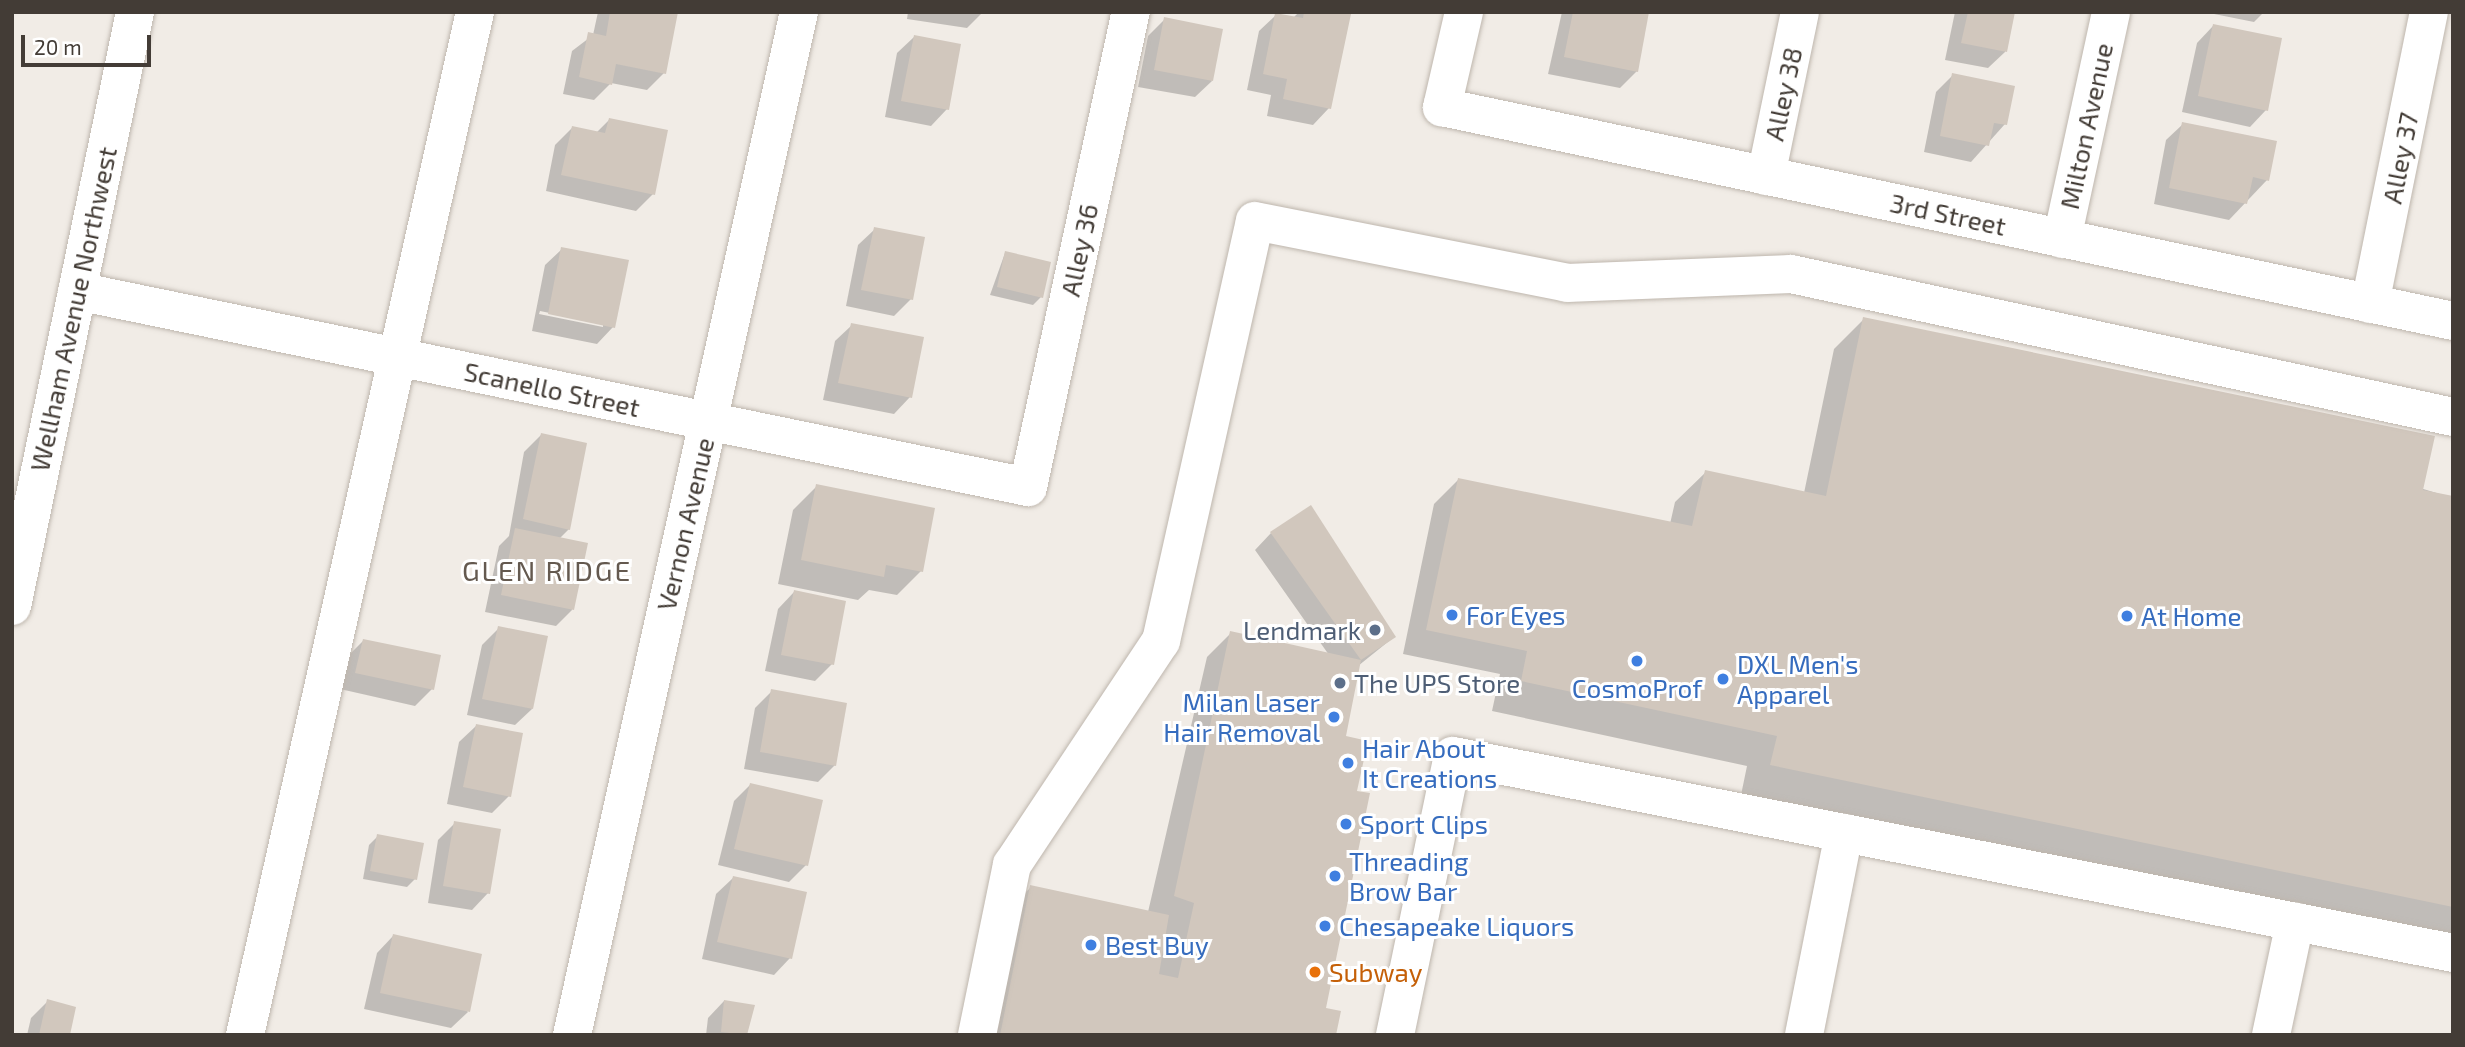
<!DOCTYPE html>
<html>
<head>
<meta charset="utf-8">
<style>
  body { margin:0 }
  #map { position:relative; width:2465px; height:1047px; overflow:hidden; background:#f1ece6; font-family:"Exo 2",sans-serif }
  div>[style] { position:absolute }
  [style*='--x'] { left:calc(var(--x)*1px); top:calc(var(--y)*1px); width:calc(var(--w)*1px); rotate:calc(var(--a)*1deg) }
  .shadow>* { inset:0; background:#0003 }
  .building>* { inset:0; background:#d1c7bd }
  .roads { filter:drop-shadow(0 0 2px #beb6ad) drop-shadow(0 0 2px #beb6ad) }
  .minor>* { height:38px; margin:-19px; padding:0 19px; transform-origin:19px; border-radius:19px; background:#fff }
  .dots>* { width:19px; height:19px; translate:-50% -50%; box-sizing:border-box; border:4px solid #fff; border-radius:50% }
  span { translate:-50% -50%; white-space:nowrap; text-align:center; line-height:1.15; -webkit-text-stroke:6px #fff; paint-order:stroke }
  .street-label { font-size:26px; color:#433c36 }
  .shop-label { font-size:26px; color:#366cbe }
  .left { translate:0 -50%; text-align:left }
  .right { translate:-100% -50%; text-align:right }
  .service-label { font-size:26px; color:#4e5e75 }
  .food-label { font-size:26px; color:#c56008 }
  .neighbourhood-label { font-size:28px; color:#64594f; letter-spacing:2px }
  .frame { position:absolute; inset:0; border:14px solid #433c36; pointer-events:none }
  .scale { position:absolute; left:21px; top:35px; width:130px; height:32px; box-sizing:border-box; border:4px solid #433c36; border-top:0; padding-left:9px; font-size:21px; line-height:24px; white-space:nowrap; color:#433c36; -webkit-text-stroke:5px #fff; paint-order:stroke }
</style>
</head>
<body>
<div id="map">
  <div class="shadow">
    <div style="clip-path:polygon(598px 12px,677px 12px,664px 73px,647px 90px,611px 83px,594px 100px,563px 94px,572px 51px,593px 35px)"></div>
    <div style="clip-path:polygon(908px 12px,983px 12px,967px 28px,907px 19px)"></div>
    <div style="clip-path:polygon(1299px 12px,1349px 15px,1329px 108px,1313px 125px,1267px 116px,1271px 95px,1247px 90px,1259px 31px,1276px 15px,1293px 18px)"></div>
    <div style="clip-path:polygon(1648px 12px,1637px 71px,1620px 88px,1548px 74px,1562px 12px)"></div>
    <div style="clip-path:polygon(1955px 12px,2013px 12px,2005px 52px,1988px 68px,1945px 60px)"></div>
    <div style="clip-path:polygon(2204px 12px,2264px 12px,2254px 22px)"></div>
    <div style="clip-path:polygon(1165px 19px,1212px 81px,1195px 97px,1138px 87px,1148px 36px)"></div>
    <div style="clip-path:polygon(2213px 26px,2266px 110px,2250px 127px,2182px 112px,2197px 43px)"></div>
    <div style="clip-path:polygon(914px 37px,947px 109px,931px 126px,885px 117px,897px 53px)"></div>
    <div style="clip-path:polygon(1953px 75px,2005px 124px,1971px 162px,1924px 152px,1936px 92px)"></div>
    <div style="clip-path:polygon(609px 120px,653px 194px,636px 211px,546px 191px,555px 145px,572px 128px,596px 133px)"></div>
    <div style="clip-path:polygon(2183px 124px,2267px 180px,2229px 220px,2154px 204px,2166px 140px)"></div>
    <div style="clip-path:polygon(875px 229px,911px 299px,894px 316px,846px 306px,858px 245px)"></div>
    <div style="clip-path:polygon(evenodd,562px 249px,613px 327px,597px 344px,532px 331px,545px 265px,562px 249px,540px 311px,603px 324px,603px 327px,539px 314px,540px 311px)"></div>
    <div style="clip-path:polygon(1005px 253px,1041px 297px,1033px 305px,990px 295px)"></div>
    <div style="clip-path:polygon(1864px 319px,2453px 498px,2453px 931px,2443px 941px,1741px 795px,1747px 766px,1492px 711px,1500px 674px,1403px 654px,1434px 504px,1458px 480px,1670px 524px,1675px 502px,1706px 472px,1804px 493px,1834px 349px)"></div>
    <div style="clip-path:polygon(852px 325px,910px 397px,894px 414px,823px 400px,835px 341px)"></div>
    <div style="clip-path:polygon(541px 435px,569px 529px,559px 539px,572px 610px,556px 626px,485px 612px,499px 546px,509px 536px,524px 452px)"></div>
    <div style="clip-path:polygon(817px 486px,921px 571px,897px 595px,869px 590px,858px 600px,778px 584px,793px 510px)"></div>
    <div style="clip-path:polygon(1271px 533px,1394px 637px,1358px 666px,1344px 737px,1355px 792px,1324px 1009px,1334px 1035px,977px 1035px,1001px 917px,1031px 887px,1148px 912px,1207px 657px,1231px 633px,1329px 655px,1255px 550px)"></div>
    <div style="clip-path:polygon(794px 592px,832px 664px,815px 681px,765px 671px,778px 609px)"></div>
    <div style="clip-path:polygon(499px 628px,532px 709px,515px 725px,467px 715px,482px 645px)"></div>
    <div style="clip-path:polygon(363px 641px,432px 689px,415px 706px,340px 689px,347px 657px)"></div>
    <div style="clip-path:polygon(772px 691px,835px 765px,818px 782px,744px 769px,755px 708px)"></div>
    <div style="clip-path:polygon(476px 726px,509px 796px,492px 813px,447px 804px,459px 742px)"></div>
    <div style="clip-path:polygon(750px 785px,806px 865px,789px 882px,718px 865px,734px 801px)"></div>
    <div style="clip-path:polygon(455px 823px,488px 893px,472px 910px,428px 903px,438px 840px)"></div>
    <div style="clip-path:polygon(378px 836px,415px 879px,407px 887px,363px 879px,369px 845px)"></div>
    <div style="clip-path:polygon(733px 878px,790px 958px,774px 975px,702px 959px,716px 894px)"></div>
    <div style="clip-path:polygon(393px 936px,468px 1012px,451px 1028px,364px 1009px,377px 953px)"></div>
    <div style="clip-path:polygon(48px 1001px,68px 1035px,27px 1035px,31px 1018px)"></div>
    <div style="clip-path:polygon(724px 1001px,745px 1035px,706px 1035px,708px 1018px)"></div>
  </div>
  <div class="building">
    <div style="clip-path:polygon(610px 12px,678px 12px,666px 74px,616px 64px,612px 85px,579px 77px,588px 32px,606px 36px)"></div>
    <div style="clip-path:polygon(1304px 12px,1351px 14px,1331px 109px,1283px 99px,1287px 79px,1263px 74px,1275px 13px,1303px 18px)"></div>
    <div style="clip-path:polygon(1573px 12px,1649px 12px,1638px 72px,1564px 57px)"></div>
    <div style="clip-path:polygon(1968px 12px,2015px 12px,2007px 52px,1961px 43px)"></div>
    <div style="clip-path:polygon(1164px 17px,1223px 29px,1213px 81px,1154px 70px)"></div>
    <div style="clip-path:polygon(2213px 24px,2282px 38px,2268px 111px,2198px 96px)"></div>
    <div style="clip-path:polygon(914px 35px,961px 44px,949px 110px,901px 101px)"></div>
    <div style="clip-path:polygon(1952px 73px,2015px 86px,2007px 125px,1994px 123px,1989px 146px,1940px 136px)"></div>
    <div style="clip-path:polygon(609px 118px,668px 130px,655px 195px,561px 175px,572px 126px,605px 133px)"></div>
    <div style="clip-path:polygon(2182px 122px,2277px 141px,2269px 181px,2253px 177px,2247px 204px,2169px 188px)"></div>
    <div style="clip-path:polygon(874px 227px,925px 237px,913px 300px,861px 290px)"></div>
    <div style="clip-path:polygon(561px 247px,629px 260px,615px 328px,548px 314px)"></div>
    <div style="clip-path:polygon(1005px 251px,1051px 262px,1043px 298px,997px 287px)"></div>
    <div style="clip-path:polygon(1863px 317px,2435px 436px,2423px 490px,2453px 496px,2453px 907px,1770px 765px,1777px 736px,1521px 681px,1527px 651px,1426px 630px,1458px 478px,1692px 526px,1705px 470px,1826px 496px)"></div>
    <div style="clip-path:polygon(851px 323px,924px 337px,912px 398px,838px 383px)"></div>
    <div style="clip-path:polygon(541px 433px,587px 443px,570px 530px,523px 519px)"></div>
    <div style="clip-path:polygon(816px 484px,935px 508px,923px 572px,886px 565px,884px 577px,801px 560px)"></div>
    <div style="clip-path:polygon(1311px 505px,1396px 637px,1361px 660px,1270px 532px)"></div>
    <div style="clip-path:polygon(515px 528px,588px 543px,574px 610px,501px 595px)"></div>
    <div style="clip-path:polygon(794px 590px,846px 601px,834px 665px,781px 655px)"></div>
    <div style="clip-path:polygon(498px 626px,548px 636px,533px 709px,482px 699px)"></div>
    <div style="clip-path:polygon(1230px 631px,1361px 660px,1346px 736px,1368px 741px,1357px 791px,1370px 793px,1326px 1008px,1341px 1011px,1336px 1035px,1000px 1035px,1030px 885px,1169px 915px,1159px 974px,1178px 978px,1194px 903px,1174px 896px)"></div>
    <div style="clip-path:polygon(363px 639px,441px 655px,434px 690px,355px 673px)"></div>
    <div style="clip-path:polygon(771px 689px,847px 703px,836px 766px,760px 752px)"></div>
    <div style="clip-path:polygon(476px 724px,523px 733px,511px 797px,463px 787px)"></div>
    <div style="clip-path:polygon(750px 783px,823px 800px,808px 866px,734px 849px)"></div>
    <div style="clip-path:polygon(454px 821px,501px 829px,490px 894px,443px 886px)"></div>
    <div style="clip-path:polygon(377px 834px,424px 843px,417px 880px,370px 871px)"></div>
    <div style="clip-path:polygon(733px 876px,807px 892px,792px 959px,717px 942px)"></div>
    <div style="clip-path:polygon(393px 934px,482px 954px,470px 1012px,380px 993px)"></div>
    <div style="clip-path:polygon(47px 999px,76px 1007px,70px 1035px,39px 1035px)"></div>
    <div style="clip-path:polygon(724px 1000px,755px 1005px,747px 1035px,721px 1032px)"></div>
  </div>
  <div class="roads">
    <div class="minor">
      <div style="--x:1464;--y:12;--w:98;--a:103"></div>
      <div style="--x:1442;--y:107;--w:1033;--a:11.95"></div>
      <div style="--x:1766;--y:176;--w:167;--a:-78.3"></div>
      <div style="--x:2062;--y:239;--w:232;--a:-77.8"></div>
      <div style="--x:77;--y:291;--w:971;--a:11.65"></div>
      <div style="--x:1028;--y:487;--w:486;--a:-77.8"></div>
      <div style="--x:2370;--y:304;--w:298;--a:-78.6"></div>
      <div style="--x:12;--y:606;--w:607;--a:-78.3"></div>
      <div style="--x:245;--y:1035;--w:1049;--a:-77.33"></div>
      <div style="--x:572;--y:1035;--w:1048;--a:-77.49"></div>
      <div style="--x:977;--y:1035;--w:174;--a:-78.4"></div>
      <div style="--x:1012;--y:865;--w:269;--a:-56.4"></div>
      <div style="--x:1161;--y:641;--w:430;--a:-77.4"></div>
      <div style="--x:1255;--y:221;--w:318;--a:11.2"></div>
      <div style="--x:1567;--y:283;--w:224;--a:-2.3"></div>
      <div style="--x:1791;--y:274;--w:677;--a:12.19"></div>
      <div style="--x:1395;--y:1035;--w:285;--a:-78.3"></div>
      <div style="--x:1453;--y:756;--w:1019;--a:11.14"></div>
      <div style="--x:1804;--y:1035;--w:206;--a:-78.8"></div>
      <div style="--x:2271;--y:1035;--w:116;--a:-78"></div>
    </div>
  </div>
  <div class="dots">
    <div style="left:1452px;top:615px;background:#3f7fe0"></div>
    <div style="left:2127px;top:616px;background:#3f7fe0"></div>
    <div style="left:1375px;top:630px;background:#5c6f8a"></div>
    <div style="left:1637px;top:661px;background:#3f7fe0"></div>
    <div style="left:1723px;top:679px;background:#3f7fe0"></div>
    <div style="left:1340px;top:683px;background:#5c6f8a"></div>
    <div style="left:1334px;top:717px;background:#3f7fe0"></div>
    <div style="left:1348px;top:763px;background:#3f7fe0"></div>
    <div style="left:1346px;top:824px;background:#3f7fe0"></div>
    <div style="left:1335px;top:876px;background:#3f7fe0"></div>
    <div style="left:1325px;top:926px;background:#3f7fe0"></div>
    <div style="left:1091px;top:945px;background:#3f7fe0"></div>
    <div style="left:1315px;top:972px;background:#e8710a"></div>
  </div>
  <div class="street-label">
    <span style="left:1783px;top:94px;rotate:-78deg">Alley 38</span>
    <span style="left:2086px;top:126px;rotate:-78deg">Milton Avenue</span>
    <span style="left:2400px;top:158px;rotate:-79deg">Alley 37</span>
    <span style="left:1948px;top:214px;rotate:12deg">3rd Street</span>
    <span style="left:1079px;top:250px;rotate:-78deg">Alley 36</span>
    <span style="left:73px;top:309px;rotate:-78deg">Wellham Avenue Northwest</span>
    <span style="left:552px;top:389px;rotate:12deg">Scanello Street</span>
    <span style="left:685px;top:524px;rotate:-77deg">Vernon Avenue</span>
  </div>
  <div class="shop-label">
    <span class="left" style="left:1466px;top:615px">For Eyes</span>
    <span class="left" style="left:2141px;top:616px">At Home</span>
    <span class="left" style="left:1737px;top:679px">DXL Men's<br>Apparel</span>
    <span style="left:1637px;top:688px">CosmoProf</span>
    <span class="right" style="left:1320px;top:717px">Milan Laser<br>Hair Removal</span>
    <span class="left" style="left:1362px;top:763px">Hair About<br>It Creations</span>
    <span class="left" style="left:1360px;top:824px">Sport Clips</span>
    <span class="left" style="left:1349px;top:876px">Threading<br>Brow Bar</span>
    <span class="left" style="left:1339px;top:926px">Chesapeake Liquors</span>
    <span class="left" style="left:1105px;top:945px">Best Buy</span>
  </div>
  <div class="service-label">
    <span class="right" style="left:1361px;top:630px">Lendmark</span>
    <span class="left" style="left:1354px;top:683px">The UPS Store</span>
  </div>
  <div class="food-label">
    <span class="left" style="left:1329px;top:972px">Subway</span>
  </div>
  <div class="neighbourhood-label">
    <span style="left:547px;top:570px">GLEN RIDGE</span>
  </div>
  <div class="frame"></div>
  <div class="scale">20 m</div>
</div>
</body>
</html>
